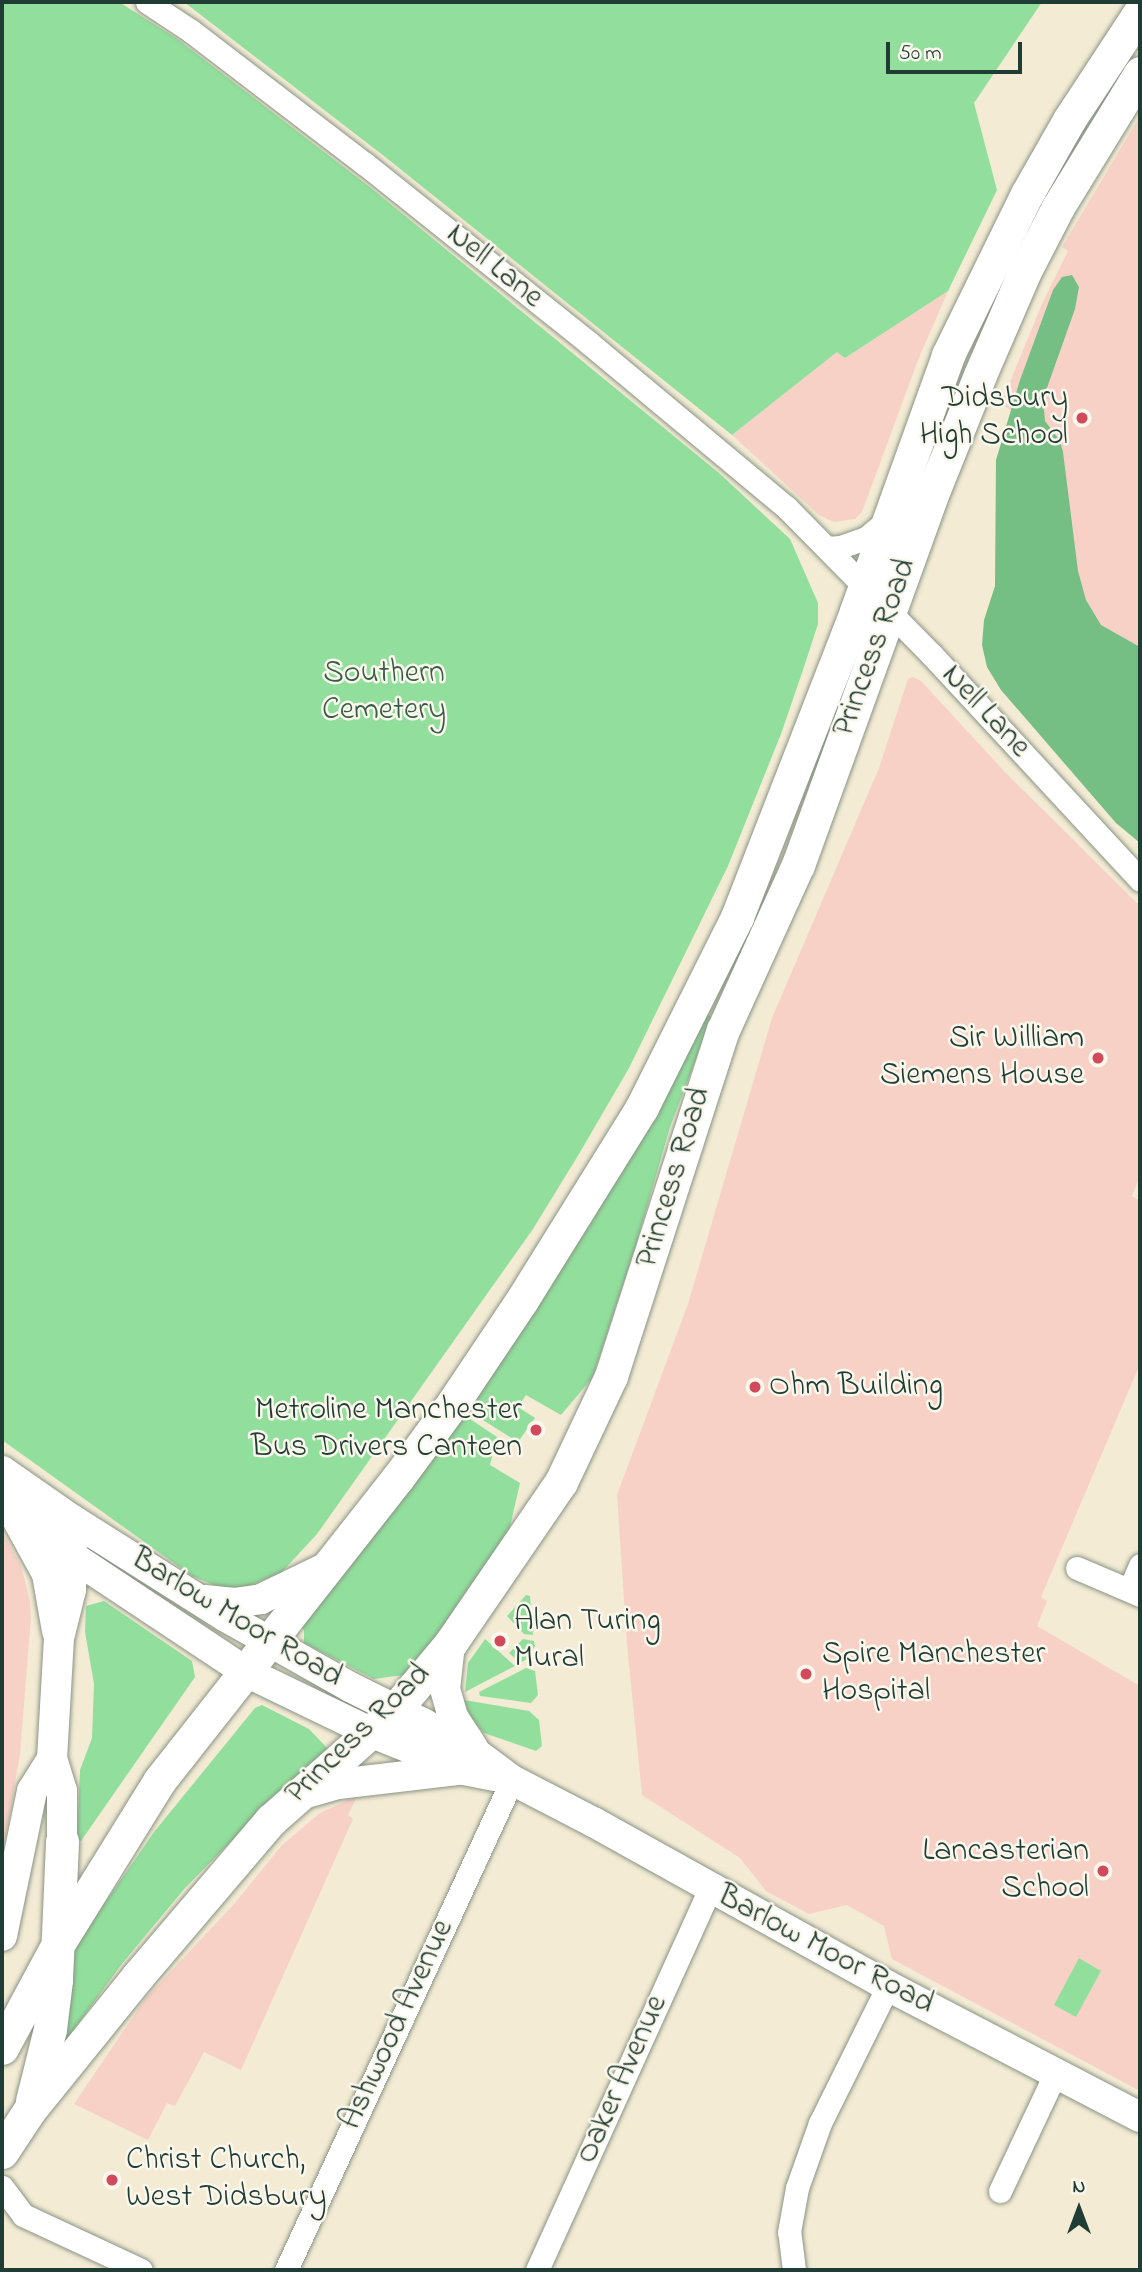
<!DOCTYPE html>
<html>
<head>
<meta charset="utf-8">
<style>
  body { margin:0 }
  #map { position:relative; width:1142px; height:2272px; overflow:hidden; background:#f3ebd4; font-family:"Indie Flower",sans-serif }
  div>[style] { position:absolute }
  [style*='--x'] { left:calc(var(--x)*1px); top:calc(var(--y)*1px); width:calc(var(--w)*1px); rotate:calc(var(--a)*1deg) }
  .built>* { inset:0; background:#f7d1c6 }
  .green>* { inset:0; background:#92df9d }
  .forest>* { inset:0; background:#75be84 }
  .roads { filter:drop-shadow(0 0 2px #899484) drop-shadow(0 0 2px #899484) }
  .minor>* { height:23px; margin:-11.5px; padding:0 11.5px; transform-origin:11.5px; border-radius:11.5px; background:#fff }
  .major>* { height:30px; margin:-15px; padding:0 15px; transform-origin:15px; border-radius:15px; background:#fff }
  .highway>* { height:33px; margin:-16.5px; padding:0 16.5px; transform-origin:16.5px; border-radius:16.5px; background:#fff }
  .dots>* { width:19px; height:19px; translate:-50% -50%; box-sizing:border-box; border:4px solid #fbf7ec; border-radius:50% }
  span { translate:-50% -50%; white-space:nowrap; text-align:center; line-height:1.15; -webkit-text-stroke:5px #fbf7ec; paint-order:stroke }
  .street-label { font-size:32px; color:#1f3d34 }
  .poi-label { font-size:32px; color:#1f3d34 }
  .right { translate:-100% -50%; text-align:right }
  .left { translate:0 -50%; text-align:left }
  .park-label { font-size:32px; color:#365d49 }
  .frame { position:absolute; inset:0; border:4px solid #1f3d34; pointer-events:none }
  .north { position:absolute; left:1044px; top:2174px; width:70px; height:70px; -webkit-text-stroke:5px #fbf7ec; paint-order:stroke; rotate:0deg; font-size:19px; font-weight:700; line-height:28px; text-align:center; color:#1f3d34 }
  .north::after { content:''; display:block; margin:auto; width:24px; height:32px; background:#1f3d34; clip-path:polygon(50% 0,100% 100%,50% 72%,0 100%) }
  .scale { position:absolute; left:886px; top:42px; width:136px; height:32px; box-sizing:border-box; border:4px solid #1f3d34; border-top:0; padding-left:9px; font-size:21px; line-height:24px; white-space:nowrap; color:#1f3d34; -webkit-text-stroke:5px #fbf7ec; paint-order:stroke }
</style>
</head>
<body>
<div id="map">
  <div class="built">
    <div style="clip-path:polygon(1140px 116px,1140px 651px,1100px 630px,1086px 607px,1044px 431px,1001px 404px,1042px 304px,1068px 251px,1062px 247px)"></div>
    <div style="clip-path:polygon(948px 291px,918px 360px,862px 512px,855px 519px,834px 522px,819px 515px,732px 435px,837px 352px,845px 358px)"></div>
    <div style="clip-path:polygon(913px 677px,921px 681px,1004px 771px,1140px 906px,1140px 1176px,1132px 1196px,1140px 1201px,1140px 1364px,1041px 1597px,1047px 1601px,1037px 1626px,1140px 1686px,1140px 2091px,892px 1959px,884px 1926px,847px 1905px,809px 1914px,766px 1891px,740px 1858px,642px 1795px,627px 1644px,617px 1495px,688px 1304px,772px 1018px,879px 768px,908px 679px)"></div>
    <div style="clip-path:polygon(2px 1531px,21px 1566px,30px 1601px,31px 1617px,20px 1754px,2px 1858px)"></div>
    <div style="clip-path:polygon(357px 1796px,348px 1815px,353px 1819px,241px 2070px,204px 2052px,175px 2106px,167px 2103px,148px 2140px,74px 2104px,145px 1999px,235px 1903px,282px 1845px,320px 1813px)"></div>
  </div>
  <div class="green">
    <div style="clip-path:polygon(2px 2px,119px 2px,176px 38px,371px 188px,719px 473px,790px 539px,818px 603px,818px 624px,804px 667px,781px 734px,728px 866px,629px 1068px,579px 1154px,533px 1229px,317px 1534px,282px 1572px,247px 1587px,219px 1587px,192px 1576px,2px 1440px)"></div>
    <div style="clip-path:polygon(184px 2px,1042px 2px,974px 103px,997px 190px,948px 291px,845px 358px,837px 352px,732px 435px,384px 156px)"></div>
    <div style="clip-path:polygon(700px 1013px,712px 1017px,670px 1127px,636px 1245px,593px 1377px,561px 1415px,526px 1395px,518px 1407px,535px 1418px,518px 1442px,462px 1407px)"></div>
    <div style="clip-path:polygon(458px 1411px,497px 1437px,490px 1465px,520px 1483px,506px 1544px,456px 1614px,403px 1675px,374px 1679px,304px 1643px,304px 1630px,298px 1625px)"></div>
    <div style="clip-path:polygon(526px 1595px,530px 1596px,533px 1635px,524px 1634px,507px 1616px)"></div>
    <div style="clip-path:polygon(104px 1601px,192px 1661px,195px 1677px,81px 1841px,77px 1839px,80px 1770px,92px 1738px,94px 1684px,85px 1632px,86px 1606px)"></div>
    <div style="clip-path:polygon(485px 1639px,515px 1666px,465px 1692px,468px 1663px)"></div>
    <div style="clip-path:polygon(523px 1639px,534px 1641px,535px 1646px,527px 1659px,520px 1663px,509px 1653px)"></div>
    <div style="clip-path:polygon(526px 1668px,535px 1671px,538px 1695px,531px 1703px,480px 1696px,479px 1692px)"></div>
    <div style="clip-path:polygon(464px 1700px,529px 1711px,539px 1720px,542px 1746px,536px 1751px,484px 1733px,471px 1719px)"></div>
    <div style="clip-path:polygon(262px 1705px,309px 1729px,329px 1750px,255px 1817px,185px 1888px,121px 1965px,62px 2046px,64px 1962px,154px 1832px,255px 1708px)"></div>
    <div style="clip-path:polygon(1079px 1958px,1101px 1971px,1076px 2017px,1054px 2005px)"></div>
  </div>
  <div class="forest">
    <div style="clip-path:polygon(1072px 275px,1079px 287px,1075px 309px,1043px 399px,1045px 421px,1060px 441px,1063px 452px,1078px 571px,1086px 600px,1101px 625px,1140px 647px,1140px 843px,1116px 823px,1001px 690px,987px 667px,982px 645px,984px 620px,995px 586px,996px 460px,1020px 380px,1053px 290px,1062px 277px)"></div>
  </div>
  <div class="roads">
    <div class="minor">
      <div style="--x:147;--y:2;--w:53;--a:33.4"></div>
      <div style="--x:191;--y:31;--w:219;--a:37.4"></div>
      <div style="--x:365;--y:164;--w:287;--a:38.6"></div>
      <div style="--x:589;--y:343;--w:256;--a:39.8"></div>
      <div style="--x:786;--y:507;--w:208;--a:45.4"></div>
      <div style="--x:932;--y:655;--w:306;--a:47.2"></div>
      <div style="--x:827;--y:548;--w:13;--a:-4"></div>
      <div style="--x:840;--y:547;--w:28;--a:-19"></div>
      <div style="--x:866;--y:538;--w:26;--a:-40"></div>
      <div style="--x:1077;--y:1568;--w:69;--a:23.2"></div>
      <div style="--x:1130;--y:1589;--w:26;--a:-67"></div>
      <div style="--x:2;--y:2187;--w:35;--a:53"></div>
      <div style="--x:23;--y:2215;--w:130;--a:25"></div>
      <div style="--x:1000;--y:2191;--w:132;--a:-64.8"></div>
      <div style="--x:286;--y:2270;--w:540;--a:-65.24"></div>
      <div style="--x:537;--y:2270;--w:418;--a:-65.6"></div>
      <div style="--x:794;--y:2270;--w:38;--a:-97"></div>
      <div style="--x:789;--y:2232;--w:45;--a:-79.7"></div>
      <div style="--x:797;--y:2188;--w:69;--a:-70.5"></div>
      <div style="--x:820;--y:2123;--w:153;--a:-63.6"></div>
    </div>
    <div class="major">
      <div style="--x:2;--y:1471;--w:84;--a:34.8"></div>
      <div style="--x:71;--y:1519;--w:183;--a:32.3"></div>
      <div style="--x:226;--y:1617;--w:142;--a:29.4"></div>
      <div style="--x:350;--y:1687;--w:81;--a:26.3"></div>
      <div style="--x:423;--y:1723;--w:62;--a:29.9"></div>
      <div style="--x:477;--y:1754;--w:44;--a:36.6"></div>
      <div style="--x:512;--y:1780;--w:93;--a:27.4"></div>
      <div style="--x:595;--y:1823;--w:335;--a:29.1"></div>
      <div style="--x:888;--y:1986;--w:284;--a:27.5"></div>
      <div style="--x:2;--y:1503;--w:89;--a:37.3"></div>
      <div style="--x:73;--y:1557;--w:208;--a:33.6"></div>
      <div style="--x:246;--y:1672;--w:138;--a:25.8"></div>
      <div style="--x:370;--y:1732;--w:101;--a:22"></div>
      <div style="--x:464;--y:1770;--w:31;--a:11"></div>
      <div style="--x:18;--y:1521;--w:60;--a:61.3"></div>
      <div style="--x:47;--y:1574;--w:58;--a:80"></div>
      <div style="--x:205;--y:1600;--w:29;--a:6"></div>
      <div style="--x:234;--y:1603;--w:27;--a:-8"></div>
      <div style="--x:261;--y:1599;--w:71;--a:-25.8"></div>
      <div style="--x:450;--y:1644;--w:45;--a:96.3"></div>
      <div style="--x:445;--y:1689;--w:29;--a:74"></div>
      <div style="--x:453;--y:1717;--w:37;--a:57"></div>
      <div style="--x:299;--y:1795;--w:41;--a:-15.8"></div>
      <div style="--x:338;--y:1784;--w:120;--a:-6.7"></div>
      <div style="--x:62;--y:1841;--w:50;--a:-90"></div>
      <div style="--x:62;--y:1791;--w:34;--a:-107"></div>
      <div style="--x:52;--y:1759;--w:121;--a:-86.7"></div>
      <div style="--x:59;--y:1638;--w:49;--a:-76"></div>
      <div style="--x:71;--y:1590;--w:50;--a:-88.9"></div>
      <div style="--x:2;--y:1936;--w:148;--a:-78.3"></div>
      <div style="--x:32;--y:1791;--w:38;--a:-58"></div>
    </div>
    <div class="highway">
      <div style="--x:2;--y:2048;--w:116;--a:-61.7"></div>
      <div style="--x:57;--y:1946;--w:195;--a:-58.2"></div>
      <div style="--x:160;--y:1780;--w:383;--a:-51.8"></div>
      <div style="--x:397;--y:1479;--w:94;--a:-53.6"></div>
      <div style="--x:453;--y:1403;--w:124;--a:-56.2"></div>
      <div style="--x:522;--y:1300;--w:227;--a:-58.1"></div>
      <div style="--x:642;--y:1107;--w:212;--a:-63.4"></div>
      <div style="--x:737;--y:917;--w:328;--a:-68.7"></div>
      <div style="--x:856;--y:611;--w:272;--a:-70.2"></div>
      <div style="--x:948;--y:355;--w:179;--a:-63.9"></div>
      <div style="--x:1027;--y:194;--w:85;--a:-60.4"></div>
      <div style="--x:1069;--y:120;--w:129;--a:-56.7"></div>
      <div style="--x:32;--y:2101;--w:74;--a:-76"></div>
      <div style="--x:50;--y:2029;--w:49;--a:-83"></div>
      <div style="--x:56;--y:1980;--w:139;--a:-87.5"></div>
      <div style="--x:2;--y:2152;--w:49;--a:-56.6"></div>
      <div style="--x:29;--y:2111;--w:174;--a:-51.1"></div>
      <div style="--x:138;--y:1976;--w:205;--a:-49.6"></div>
      <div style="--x:271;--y:1820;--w:164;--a:-41.5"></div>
      <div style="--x:394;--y:1711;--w:87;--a:-50.1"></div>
      <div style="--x:450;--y:1644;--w:196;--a:-55.6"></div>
      <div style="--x:561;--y:1482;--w:117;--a:-64.7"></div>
      <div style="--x:611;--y:1376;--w:364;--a:-72.1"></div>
      <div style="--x:723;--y:1030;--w:181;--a:-65.6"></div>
      <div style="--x:798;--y:865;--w:402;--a:-70.1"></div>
      <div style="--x:935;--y:487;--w:121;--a:-68.1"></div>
      <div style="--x:980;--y:375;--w:113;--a:-66.6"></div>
      <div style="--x:1025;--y:271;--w:72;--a:-62.7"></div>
      <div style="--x:1058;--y:207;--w:157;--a:-58.5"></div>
    </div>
  </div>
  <div class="dots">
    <div style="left:1082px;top:418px;background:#d1495b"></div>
    <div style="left:1098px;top:1058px;background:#d1495b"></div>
    <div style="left:755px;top:1387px;background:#d1495b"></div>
    <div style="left:536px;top:1430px;background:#d1495b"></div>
    <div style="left:500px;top:1641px;background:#d1495b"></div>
    <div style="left:806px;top:1674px;background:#d1495b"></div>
    <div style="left:1103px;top:1871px;background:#d1495b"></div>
    <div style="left:112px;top:2180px;background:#d1495b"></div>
  </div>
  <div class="street-label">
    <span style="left:494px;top:267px;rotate:39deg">Nell Lane</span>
    <span style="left:876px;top:648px;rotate:-70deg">Princess Road</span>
    <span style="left:985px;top:712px;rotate:47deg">Nell Lane</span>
    <span style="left:675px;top:1178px;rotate:-73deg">Princess Road</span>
    <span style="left:236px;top:1619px;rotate:31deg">Barlow Moor Road</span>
    <span style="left:359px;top:1735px;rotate:-44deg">Princess Road</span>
    <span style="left:825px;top:1951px;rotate:28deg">Barlow Moor Road</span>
    <span style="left:398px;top:2025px;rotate:-65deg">Ashwood Avenue</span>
    <span style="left:623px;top:2080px;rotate:-66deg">Oaker Avenue</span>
  </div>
  <div class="poi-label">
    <span class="right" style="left:1068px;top:418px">Didsbury<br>High School</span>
    <span class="right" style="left:1084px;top:1058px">Sir William<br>Siemens House</span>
    <span class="left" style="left:769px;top:1387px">Ohm Building</span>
    <span class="right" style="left:522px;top:1430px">Metroline Manchester<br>Bus Drivers Canteen</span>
    <span class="left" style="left:514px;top:1641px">Alan Turing<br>Mural</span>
    <span class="left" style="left:822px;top:1674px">Spire Manchester<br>Hospital</span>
    <span class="right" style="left:1089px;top:1871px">Lancasterian<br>School</span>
    <span class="left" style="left:126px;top:2180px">Christ Church,<br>West Didsbury</span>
  </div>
  <div class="park-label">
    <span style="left:384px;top:693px">Southern<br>Cemetery</span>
  </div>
  <div class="frame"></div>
  <div class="north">N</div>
  <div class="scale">50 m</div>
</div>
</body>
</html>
